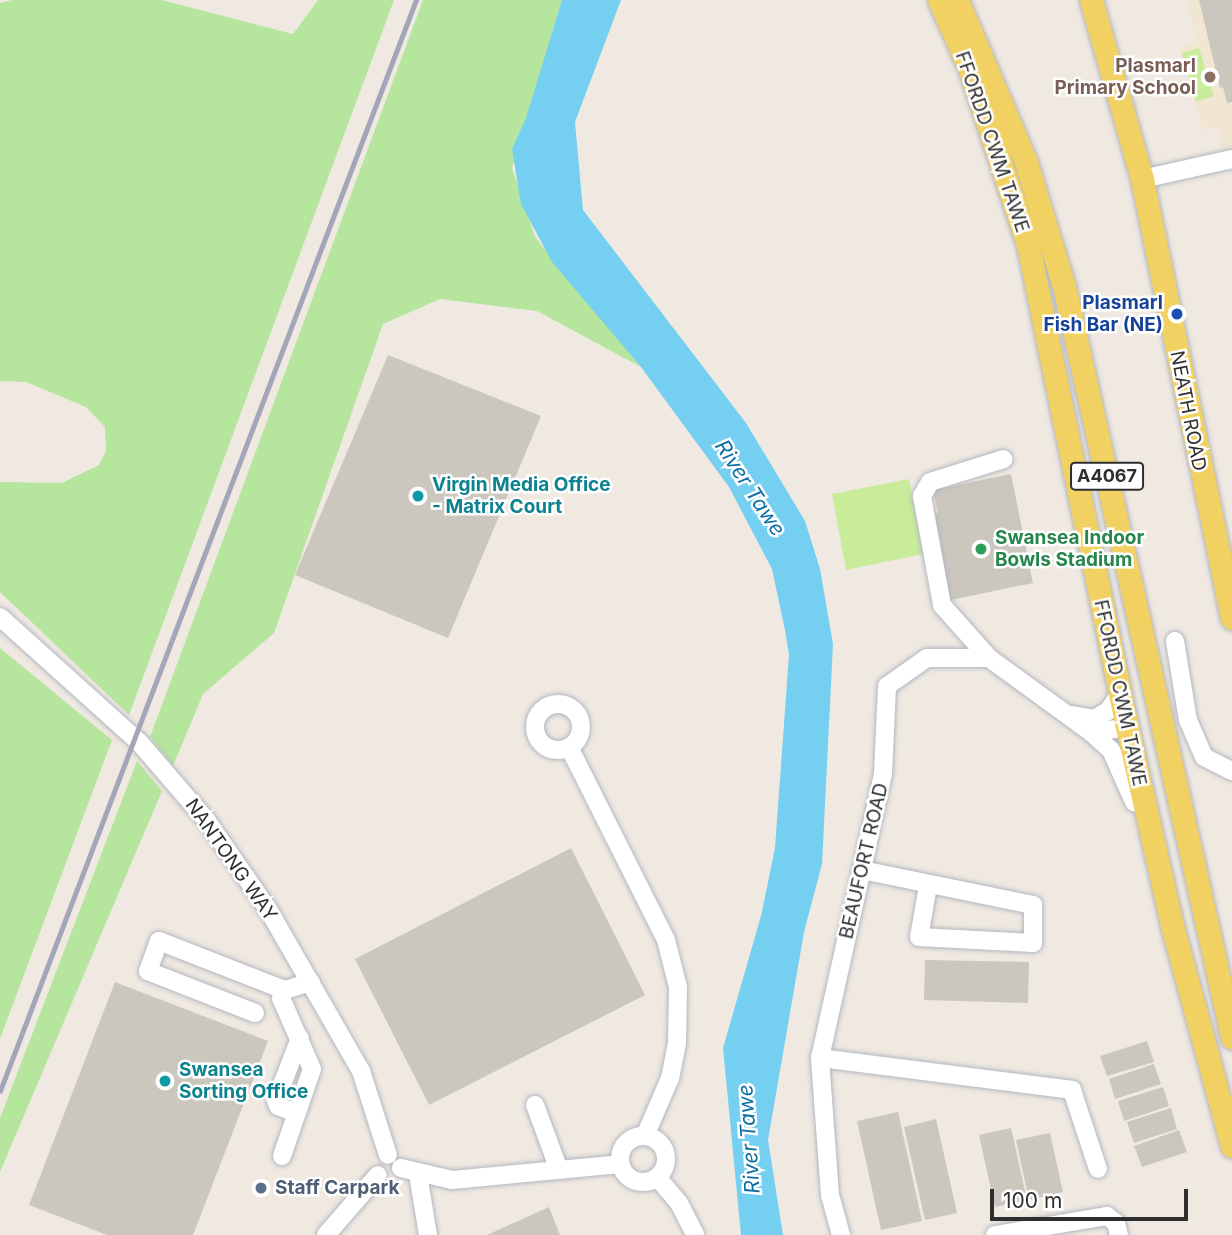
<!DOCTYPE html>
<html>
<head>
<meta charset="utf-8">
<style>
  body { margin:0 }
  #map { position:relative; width:1232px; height:1235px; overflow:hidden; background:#efe9e1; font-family:Inter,sans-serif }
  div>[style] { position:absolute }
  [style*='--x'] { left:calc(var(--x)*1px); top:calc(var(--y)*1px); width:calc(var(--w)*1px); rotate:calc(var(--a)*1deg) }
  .education>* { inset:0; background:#f0e6d1 }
  .green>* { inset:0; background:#b6e59e }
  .pitch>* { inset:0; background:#c9ec9a }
  .water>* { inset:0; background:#75cff0 }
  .building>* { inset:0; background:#cbc7bf }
  .roads { filter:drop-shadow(0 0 2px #b4b7c1) drop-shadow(0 0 2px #b4b7c1) }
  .minor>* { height:18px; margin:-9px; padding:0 9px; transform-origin:9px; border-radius:9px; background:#fff }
  .minor>.ring { margin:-9px; padding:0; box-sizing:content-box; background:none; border:18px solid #fff; border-radius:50% }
  .major>* { height:23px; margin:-11.5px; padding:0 11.5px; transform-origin:11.5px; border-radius:11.5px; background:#f2d163 }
  .rail>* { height:4.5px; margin:-2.25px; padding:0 2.25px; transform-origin:2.25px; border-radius:2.25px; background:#a3a6b8 }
  .dots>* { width:19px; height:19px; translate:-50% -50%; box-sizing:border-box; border:4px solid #fff; border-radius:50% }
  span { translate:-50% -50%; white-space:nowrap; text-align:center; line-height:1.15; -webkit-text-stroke:5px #fff; paint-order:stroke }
  .shield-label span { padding:2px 5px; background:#fff; border:2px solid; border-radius:5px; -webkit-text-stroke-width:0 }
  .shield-label { font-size:18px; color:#2e2e2e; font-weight:700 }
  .education-label { font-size:19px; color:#785e54; font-weight:700 }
  .right { translate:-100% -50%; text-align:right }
  .street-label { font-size:19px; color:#2e2e2e }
  .transit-label { font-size:19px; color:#164399; font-weight:700 }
  .culture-label { font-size:19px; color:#0d838f; font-weight:700 }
  .left { translate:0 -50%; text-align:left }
  .leisure-label { font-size:19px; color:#27864d; font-weight:700 }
  .service-label { font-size:19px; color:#4e5e75; font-weight:700 }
  .water-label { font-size:21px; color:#0d6fa3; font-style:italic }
  .scale { position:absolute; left:990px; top:1189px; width:198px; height:32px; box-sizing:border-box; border:4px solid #2e2e2e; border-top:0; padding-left:9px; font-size:21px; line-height:24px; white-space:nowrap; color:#2e2e2e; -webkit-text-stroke:5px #fff; paint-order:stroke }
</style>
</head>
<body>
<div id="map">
  <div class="education">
    <div style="clip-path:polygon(1188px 0,1232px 0,1232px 152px,1224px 155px,1217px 127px,1203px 131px,1180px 46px,1195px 42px)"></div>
  </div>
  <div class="green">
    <div style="clip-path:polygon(12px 0,162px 0,293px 34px,318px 0,394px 0,129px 715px,0 592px,0 482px,62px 483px,99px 465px,106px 451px,105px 427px,86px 407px,26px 382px,0 381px,0 3px)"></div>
    <div style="clip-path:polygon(423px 0,562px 0,512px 168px,535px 237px,641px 367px,537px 311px,440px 299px,383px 324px,274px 633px,203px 694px,173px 766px,150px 737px)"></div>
    <div style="clip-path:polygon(0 648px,112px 740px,0 1039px)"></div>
    <div style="clip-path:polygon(137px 761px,162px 791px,0 1172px,0 1118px)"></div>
  </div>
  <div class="pitch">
    <div style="clip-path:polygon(1199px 48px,1214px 96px,1196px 102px,1182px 53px)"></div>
    <div style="clip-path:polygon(909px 479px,923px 554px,846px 570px,832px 494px)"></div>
  </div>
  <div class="water">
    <div style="clip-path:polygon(562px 0,621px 0,575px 122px,583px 210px,746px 423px,805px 521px,820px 569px,833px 644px,822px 864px,804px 932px,768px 1140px,783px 1235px,741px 1235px,723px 1048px,761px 916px,775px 848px,789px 655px,785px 630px,772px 569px,729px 487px,641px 367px,552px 262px,521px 204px,512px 149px,526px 118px)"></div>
  </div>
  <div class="building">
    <div style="clip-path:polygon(1199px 0,1232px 0,1232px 102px,1227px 103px,1223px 87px,1220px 88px)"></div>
    <div style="clip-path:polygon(388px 355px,541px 416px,448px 638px,295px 575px)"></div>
    <div style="clip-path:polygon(1011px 474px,1033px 583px,946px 601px,929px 515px,938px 513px,933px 490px)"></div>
    <div style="clip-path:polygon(571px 848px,645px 995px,429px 1105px,355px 959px)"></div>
    <div style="clip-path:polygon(925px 960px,1029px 962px,1028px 1003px,924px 1000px)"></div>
    <div style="clip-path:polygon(115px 982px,268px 1041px,193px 1235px,107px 1235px,29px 1205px)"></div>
    <div style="clip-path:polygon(1147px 1041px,1154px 1062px,1107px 1076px,1100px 1056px)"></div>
    <div style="clip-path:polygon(1154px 1064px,1161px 1084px,1115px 1099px,1109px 1079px)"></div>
    <div style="clip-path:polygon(1163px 1087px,1169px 1106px,1124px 1121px,1118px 1101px)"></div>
    <div style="clip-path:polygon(1171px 1108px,1177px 1129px,1134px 1143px,1127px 1122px)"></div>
    <div style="clip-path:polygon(898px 1112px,922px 1221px,881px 1230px,857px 1121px)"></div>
    <div style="clip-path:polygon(936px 1119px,957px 1213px,925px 1220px,904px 1127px)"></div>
    <div style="clip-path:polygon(1011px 1128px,1027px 1200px,995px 1207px,979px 1135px)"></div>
    <div style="clip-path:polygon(1179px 1130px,1187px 1152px,1142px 1167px,1134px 1146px)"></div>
    <div style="clip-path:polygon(1050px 1133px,1063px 1192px,1029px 1200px,1016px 1140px)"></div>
    <div style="clip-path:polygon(549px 1207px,560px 1235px,487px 1235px)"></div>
  </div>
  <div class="roads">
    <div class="minor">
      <div style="--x:1142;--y:179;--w:92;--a:-12.5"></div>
      <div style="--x:0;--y:617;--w:187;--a:42"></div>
      <div style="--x:139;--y:742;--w:104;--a:49.3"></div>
      <div style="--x:207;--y:821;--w:109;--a:55.4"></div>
      <div style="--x:269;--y:911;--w:185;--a:60.1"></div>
      <div style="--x:361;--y:1071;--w:88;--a:72.2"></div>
      <div style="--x:1175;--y:641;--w:80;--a:80.7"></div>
      <div style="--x:1188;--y:720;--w:40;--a:66.6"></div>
      <div style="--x:1204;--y:757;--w:31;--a:27"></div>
      <div style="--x:989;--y:658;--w:71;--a:-131.6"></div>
      <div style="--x:942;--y:605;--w:111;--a:-100.4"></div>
      <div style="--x:922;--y:496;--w:16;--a:-60"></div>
      <div style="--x:930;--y:482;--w:77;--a:-17.3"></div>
      <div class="ring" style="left:535px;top:704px;width:28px;height:28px"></div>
      <div style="--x:1072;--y:715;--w:22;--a:10"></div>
      <div style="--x:1094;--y:719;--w:16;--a:-30"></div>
      <div style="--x:1108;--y:711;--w:21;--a:-55"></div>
      <div style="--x:1092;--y:733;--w:25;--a:42"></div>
      <div style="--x:1111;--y:750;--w:57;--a:66.1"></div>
      <div style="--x:569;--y:747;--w:216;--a:63.3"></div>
      <div style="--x:666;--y:940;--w:49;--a:75.7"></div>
      <div style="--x:678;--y:987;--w:56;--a:91"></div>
      <div style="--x:677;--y:1043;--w:36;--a:101"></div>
      <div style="--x:670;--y:1078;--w:63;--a:113.3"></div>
      <div style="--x:862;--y:870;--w:175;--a:11.6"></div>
      <div style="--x:1033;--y:905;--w:38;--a:90"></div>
      <div style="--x:1033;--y:943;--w:114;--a:-177"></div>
      <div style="--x:919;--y:937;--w:52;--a:-80"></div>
      <div style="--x:255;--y:1013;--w:115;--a:-158.6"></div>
      <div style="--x:148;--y:971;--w:32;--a:-70"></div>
      <div style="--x:159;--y:941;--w:135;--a:21.3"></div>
      <div style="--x:820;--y:1058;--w:254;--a:7.2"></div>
      <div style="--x:1072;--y:1090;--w:83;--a:71.8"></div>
      <div style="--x:535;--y:1105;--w:69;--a:69.7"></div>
      <div style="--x:296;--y:1113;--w:19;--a:-159"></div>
      <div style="--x:278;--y:1106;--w:6;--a:-108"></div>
      <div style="--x:276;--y:1100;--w:66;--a:-68.8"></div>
      <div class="ring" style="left:620px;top:1136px;width:28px;height:28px"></div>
      <div style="--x:282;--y:1156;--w:92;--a:-71"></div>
      <div style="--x:312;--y:1069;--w:77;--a:-113.6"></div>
      <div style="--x:281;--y:998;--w:9;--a:-63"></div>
      <div style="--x:285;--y:990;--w:27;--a:-17"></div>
      <div style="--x:401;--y:1168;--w:52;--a:13.2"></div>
      <div style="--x:452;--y:1180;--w:169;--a:-5.4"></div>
      <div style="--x:418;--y:1174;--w:62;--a:80.7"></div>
      <div style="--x:657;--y:1177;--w:34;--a:50"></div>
      <div style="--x:679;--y:1203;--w:36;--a:63"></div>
      <div style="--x:326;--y:1235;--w:79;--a:-49.1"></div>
      <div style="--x:841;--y:1235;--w:41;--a:-105.4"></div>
      <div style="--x:830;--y:1195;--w:137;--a:-94.2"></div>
      <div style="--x:820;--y:1058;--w:291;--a:-77.5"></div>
      <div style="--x:883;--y:774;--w:88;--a:-87.4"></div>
      <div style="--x:887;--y:686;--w:49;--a:-35"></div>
      <div style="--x:927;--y:658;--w:62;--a:0"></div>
      <div style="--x:989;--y:658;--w:127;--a:36.1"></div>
      <div style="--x:1092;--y:733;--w:36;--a:-10"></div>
      <div style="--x:995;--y:1235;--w:114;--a:-9.6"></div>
      <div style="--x:1107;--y:1216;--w:11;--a:38"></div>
      <div style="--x:1116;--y:1223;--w:12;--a:76"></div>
    </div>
    <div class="major">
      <div style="--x:939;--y:0;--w:73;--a:65.9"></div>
      <div style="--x:969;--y:67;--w:188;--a:71.7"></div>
      <div style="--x:1028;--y:245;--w:492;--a:78.4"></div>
      <div style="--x:1127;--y:727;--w:207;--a:77.2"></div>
      <div style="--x:1173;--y:929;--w:225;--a:74.8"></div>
      <div style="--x:957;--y:0;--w:176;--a:66.9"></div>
      <div style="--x:1026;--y:162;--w:130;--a:73"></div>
      <div style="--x:1064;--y:286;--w:770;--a:77.39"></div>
      <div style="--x:1091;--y:0;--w:186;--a:74.1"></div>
      <div style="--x:1142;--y:179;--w:448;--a:78.4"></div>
    </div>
  </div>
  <div class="rail">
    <div style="--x:0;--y:1091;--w:1168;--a:-69.13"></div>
  </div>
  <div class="dots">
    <div style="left:1210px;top:77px;background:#8d6e63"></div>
    <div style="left:1177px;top:314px;background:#1a4fb4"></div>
    <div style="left:418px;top:496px;background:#0f9aa8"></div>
    <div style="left:981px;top:549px;background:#2e9e5b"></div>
    <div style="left:165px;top:1081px;background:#0f9aa8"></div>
    <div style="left:261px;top:1188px;background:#5c6f8a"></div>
  </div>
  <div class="shield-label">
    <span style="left:1107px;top:476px">A4067</span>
  </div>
  <div class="education-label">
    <span class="right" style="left:1196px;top:77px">Plasmarl<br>Primary School</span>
  </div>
  <div class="street-label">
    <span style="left:992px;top:142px;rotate:71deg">FFORDD CWM TAWE</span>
    <span style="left:1188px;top:411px;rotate:79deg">NEATH ROAD</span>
    <span style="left:1120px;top:693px;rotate:78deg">FFORDD CWM TAWE</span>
    <span style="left:231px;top:860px;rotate:55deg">NANTONG WAY</span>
    <span style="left:864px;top:861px;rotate:-77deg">BEAUFORT ROAD</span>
  </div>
  <div class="transit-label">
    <span class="right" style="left:1163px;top:314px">Plasmarl<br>Fish Bar (NE)</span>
  </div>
  <div class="culture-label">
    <span class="left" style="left:432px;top:496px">Virgin Media Office<br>- Matrix Court</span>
    <span class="left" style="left:179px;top:1081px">Swansea<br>Sorting Office</span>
  </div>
  <div class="leisure-label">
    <span class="left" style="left:995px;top:549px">Swansea Indoor<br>Bowls Stadium</span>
  </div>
  <div class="service-label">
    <span class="left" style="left:275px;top:1188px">Staff Carpark</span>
  </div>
  <div class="water-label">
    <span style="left:750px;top:488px;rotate:57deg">River Tawe</span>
    <span style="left:749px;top:1139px;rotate:-94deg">River Tawe</span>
  </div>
  <div class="scale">100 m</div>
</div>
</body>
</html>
